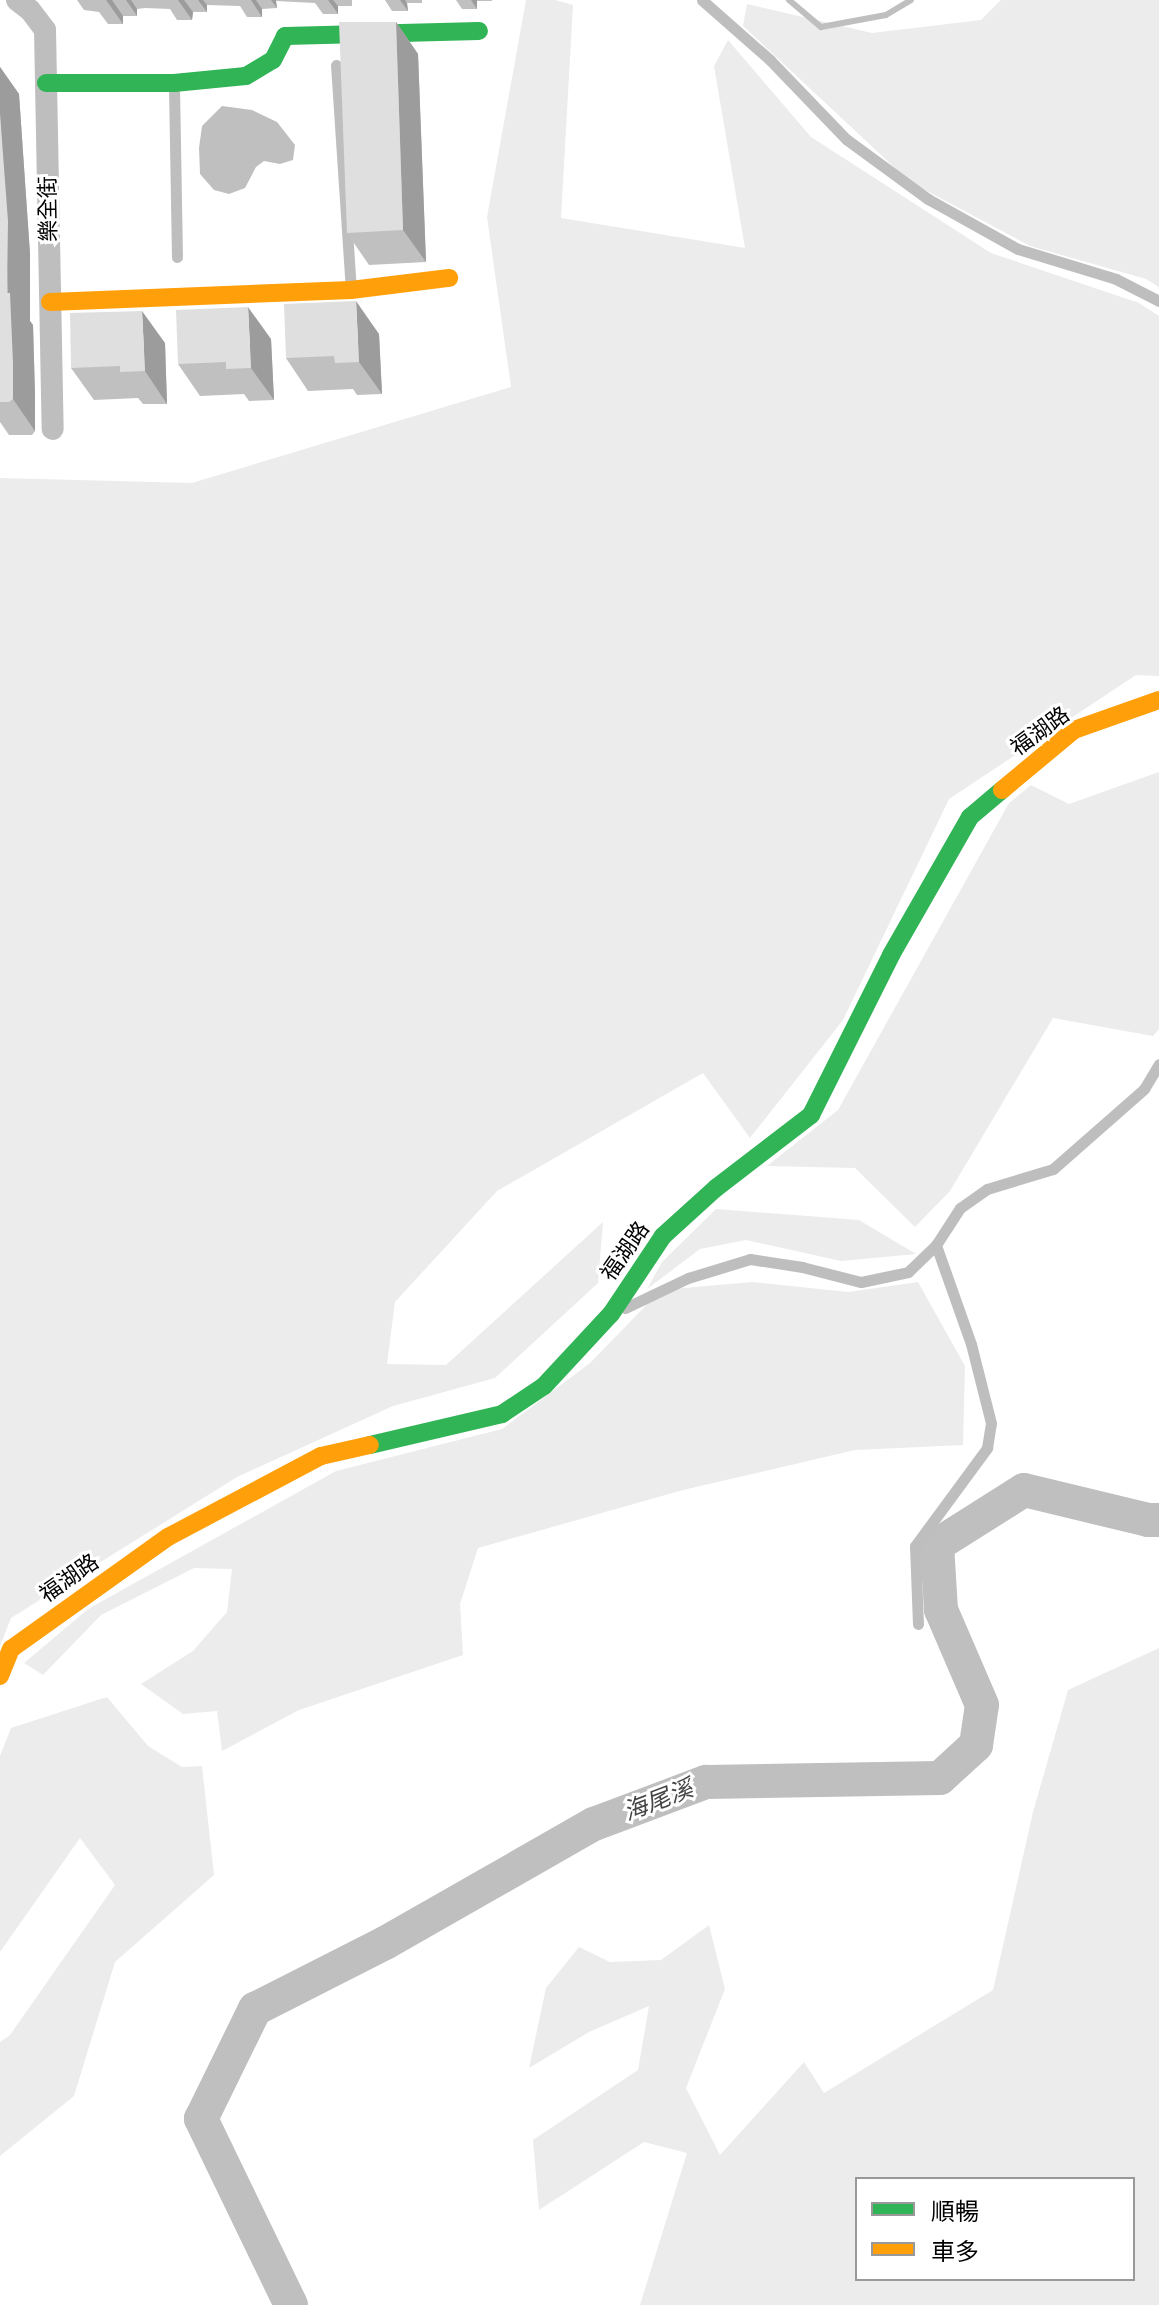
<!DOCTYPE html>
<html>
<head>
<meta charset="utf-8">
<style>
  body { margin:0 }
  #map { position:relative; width:1159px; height:2305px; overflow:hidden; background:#fff; font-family:Helvetica,"Noto Sans TC",sans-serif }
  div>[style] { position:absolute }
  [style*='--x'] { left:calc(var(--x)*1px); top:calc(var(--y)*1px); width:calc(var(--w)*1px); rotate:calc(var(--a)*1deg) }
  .green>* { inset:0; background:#ececec }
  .water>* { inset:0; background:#bfbfbf }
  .stream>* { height:6px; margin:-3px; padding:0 3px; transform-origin:3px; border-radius:3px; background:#bfbfbf }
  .river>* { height:34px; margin:-17px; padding:0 17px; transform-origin:17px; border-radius:17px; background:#bfbfbf }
  .lane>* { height:11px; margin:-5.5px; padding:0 5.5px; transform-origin:5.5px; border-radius:5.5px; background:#bebebe }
  .street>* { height:22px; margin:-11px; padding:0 11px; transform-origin:11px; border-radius:11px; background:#bebebe }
  .fast>* { height:18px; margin:-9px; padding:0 9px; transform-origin:9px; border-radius:9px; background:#30b455 }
  .slow>* { height:18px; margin:-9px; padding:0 9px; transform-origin:9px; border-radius:9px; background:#ff9f0a }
  .wall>* { inset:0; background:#c0c0c0 }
  .shaded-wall>* { inset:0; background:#9c9c9c }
  .building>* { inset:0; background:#dfdfdf }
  span { translate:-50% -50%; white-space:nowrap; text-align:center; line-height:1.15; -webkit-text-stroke:6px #fff; paint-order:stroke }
  .street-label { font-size:22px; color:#000 }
  .water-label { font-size:24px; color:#444; font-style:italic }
  .legend { position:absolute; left:855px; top:2177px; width:280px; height:104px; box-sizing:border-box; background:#fff; border:2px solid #999; margin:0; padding:10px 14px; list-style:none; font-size:24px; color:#000 }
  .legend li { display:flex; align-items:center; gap:16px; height:40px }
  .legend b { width:40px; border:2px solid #999 }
</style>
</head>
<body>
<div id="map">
  <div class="green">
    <div style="clip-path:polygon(526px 0,555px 0,573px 5px,561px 218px,745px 248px,714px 66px,728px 40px,811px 137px,991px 253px,1139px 303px,1159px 316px,1159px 676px,1136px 675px,949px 799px,843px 1020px,750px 1138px,703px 1073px,497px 1191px,395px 1302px,387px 1364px,446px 1365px,603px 1222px,598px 1283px,495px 1378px,393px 1406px,237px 1477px,11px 1618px,0 1646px,0 478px,192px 483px,511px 387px,487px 217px)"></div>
    <div style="clip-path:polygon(1001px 0,1159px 0,1159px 287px,1146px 279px,1030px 246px,910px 182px,743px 26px,747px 4px,872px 33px,981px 20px)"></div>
    <div style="clip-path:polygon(1159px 772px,1159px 1029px,1153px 1036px,1053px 1018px,950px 1191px,915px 1227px,855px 1168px,767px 1166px,838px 1110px,1009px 803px,1031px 785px,1069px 804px)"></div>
    <div style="clip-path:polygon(716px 1209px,859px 1220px,916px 1254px,841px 1261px,746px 1240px,700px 1249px,647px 1289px,662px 1262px)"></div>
    <div style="clip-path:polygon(752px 1282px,848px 1292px,918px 1282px,965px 1366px,963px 1445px,855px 1450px,683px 1490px,478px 1548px,460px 1604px,463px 1655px,299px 1710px,222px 1751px,217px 1711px,183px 1714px,141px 1684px,193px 1651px,227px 1612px,232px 1569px,194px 1568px,101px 1615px,43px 1675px,24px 1663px,88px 1609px,336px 1471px,502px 1429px,590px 1363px,661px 1290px)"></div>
    <div style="clip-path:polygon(evenodd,1159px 1648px,1159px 2305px,640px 2305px,687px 2153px,644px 2142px,539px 2210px,533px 2140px,638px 2070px,649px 2006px,589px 2032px,529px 2068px,546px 1988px,579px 1947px,610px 1962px,661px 1960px,709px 1925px,725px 1989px,686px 2088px,720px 2155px,804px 2062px,824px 2093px,993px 1990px,1033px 1812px,1068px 1690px,1159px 1648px,857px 2179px,1133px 2179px,1133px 2279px,857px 2279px,857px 2179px)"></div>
    <div style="clip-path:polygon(107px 1697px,148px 1746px,182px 1767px,202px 1766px,214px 1875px,115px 1962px,74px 2096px,0 2156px,0 2042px,10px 2035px,115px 1885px,80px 1838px,0 1952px,0 1756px,11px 1728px)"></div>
  </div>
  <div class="water">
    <div style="clip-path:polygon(222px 106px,252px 110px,277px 122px,295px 145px,293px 160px,280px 164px,264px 161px,256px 167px,245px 188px,229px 194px,214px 190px,200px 174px,199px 148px,202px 126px)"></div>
  </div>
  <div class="stream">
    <div style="--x:789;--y:0;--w:42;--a:40.2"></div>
    <div style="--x:821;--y:27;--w:66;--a:-10.5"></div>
    <div style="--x:886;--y:15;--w:29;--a:-31"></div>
  </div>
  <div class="river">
    <div style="--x:291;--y:2305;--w:207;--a:-115.8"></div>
    <div style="--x:201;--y:2119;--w:123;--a:-63.9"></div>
    <div style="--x:255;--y:2009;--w:146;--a:-26.9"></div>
    <div style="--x:385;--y:1943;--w:241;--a:-29.7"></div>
    <div style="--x:594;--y:1824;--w:120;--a:-20.6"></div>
    <div style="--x:706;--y:1782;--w:234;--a:-1"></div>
    <div style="--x:940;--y:1778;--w:49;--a:-42.5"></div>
    <div style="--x:976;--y:1745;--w:40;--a:-81.5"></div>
    <div style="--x:982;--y:1705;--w:103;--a:-113.3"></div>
    <div style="--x:941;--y:1610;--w:65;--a:-93.5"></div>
    <div style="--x:937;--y:1545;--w:103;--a:-32.3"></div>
    <div style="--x:1024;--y:1490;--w:128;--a:13.6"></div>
    <div style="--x:1148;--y:1520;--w:11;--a:0"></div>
  </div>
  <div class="lane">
    <div style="--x:702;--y:0;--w:91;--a:41.4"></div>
    <div style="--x:770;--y:60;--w:110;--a:46.1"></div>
    <div style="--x:846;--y:139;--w:102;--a:36.2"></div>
    <div style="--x:928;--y:199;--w:103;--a:29.1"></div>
    <div style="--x:1018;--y:249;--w:102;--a:17"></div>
    <div style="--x:1116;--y:279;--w:48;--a:27.1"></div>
    <div style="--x:336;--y:65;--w:225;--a:86.2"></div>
    <div style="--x:174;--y:86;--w:171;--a:89"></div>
    <div style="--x:625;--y:1308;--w:70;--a:-25.5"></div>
    <div style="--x:688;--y:1278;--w:65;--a:-17"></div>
    <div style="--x:750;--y:1259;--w:53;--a:8.7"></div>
    <div style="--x:802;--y:1267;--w:61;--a:14.3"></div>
    <div style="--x:861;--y:1282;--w:48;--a:-12"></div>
    <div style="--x:908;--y:1272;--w:39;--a:-44"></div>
    <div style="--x:936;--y:1245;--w:44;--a:-57"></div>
    <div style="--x:960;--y:1208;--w:33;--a:-35"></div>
    <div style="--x:987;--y:1189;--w:69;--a:-16.9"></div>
    <div style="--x:1053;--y:1169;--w:121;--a:-41.3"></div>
    <div style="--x:1144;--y:1089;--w:29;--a:-59"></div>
    <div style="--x:918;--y:1624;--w:78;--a:-92.2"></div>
    <div style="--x:915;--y:1546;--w:122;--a:-53.7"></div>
    <div style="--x:987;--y:1448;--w:25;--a:-81"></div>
    <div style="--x:991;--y:1423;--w:81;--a:-104.2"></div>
    <div style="--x:971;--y:1344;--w:105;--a:-109.5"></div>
  </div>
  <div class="street">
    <div style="--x:17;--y:0;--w:16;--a:38"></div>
    <div style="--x:30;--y:10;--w:25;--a:53"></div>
    <div style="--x:45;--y:30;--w:399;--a:88.9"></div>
  </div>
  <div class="fast">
    <div style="--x:46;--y:83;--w:128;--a:0"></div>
    <div style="--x:174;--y:83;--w:72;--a:-5.6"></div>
    <div style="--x:246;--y:76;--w:31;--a:-31"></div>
    <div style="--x:273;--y:60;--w:27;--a:-63"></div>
    <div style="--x:285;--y:36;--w:194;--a:-1.5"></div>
    <div style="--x:370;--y:1445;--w:136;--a:-13.2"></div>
    <div style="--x:502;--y:1414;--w:50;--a:-33.7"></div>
    <div style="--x:544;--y:1386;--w:98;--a:-47.1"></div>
    <div style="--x:611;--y:1314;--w:94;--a:-56.3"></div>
    <div style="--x:663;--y:1236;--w:72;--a:-42.2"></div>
    <div style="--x:716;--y:1188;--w:120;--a:-37.5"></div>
    <div style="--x:811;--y:1115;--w:179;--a:-63.4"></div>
    <div style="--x:891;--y:955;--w:159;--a:-60.2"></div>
    <div style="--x:970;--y:817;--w:42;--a:-40.2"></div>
  </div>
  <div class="slow">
    <div style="--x:50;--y:302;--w:301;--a:-2.3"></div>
    <div style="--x:351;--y:290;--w:99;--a:-7"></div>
    <div style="--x:1002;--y:790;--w:94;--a:-39.8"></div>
    <div style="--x:1074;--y:730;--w:90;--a:-19.4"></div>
    <div style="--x:0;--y:1676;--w:29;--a:-68"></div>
    <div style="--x:11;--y:1649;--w:193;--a:-35.5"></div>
    <div style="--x:168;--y:1537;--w:173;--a:-27.9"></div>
    <div style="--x:321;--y:1456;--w:50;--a:-12.7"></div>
  </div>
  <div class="wall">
    <div style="clip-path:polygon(77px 0,422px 0,422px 3px,407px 3px,408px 11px,392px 11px,385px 0,352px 0,352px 6px,338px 6px,338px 14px,323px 14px,315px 3px,276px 1px,277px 8px,262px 9px,262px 17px,247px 17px,240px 6px,207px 5px,207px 12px,193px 12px,192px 20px,177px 20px,170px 9px,145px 8px,137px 9px,137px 16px,123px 16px,123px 24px,108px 24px,99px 12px,84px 10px)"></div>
    <div style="clip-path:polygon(456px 0,492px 0,492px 1px,477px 1px,477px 9px,462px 9px)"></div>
    <div style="clip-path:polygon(396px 22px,418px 54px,426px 262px,369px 265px,347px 233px)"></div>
    <div style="clip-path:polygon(0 67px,19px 94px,30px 254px,30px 321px,33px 325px,35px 395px,35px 431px,32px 435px,9px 435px,0 422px)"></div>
    <div style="clip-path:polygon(379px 334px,382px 394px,357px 395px,353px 389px,308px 391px,286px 358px)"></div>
    <div style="clip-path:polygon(271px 339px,274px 400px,249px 401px,244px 394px,200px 396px,178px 364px)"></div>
    <div style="clip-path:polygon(165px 343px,167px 404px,143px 404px,138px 398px,94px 400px,71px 368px)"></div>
  </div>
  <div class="shaded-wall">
    <div style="clip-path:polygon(106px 0,112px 0,123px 16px,123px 24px)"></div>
    <div style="clip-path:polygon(126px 0,131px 0,137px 9px,137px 16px)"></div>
    <div style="clip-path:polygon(178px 0,184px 0,193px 12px,192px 20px)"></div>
    <div style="clip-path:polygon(198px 0,203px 0,207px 5px,207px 12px)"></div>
    <div style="clip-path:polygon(251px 0,256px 0,262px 9px,262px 17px)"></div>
    <div style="clip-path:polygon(271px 0,276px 0,276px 1px,277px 8px)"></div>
    <div style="clip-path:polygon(328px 0,333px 0,338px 6px,338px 14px)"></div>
    <div style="clip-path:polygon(400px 0,405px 0,407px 3px,408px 11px)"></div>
    <div style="clip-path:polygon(471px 0,477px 0,477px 9px)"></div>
    <div style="clip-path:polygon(396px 22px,418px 54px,426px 262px,403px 230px)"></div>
    <div style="clip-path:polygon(0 67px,19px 94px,30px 254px,30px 321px,33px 325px,35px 395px,35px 431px,13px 399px,0 114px)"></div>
    <div style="clip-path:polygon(356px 301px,379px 334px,382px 394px,359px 362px)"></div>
    <div style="clip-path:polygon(248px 307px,271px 339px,274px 400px,251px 368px)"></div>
    <div style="clip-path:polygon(142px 311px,165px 343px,167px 404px,145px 371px)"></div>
  </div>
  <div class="building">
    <div style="clip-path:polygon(339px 22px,396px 22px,403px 230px,347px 233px)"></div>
    <div style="clip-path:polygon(0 114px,8px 221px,7px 293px,10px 293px,13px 363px,13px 399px,9px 402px,0 402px)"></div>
    <div style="clip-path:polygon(356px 301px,359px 362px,335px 363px,334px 356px,286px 358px,284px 304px)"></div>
    <div style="clip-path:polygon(248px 307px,251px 368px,226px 369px,226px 362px,178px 364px,176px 310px)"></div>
    <div style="clip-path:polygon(142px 311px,145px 371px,120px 372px,120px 366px,71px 368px,70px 313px)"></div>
  </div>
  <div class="street-label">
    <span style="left:48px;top:209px;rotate:-91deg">樂全街</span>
    <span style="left:1040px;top:731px;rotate:-36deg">福湖路</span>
    <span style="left:625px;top:1251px;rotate:-55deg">福湖路</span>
    <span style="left:69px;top:1578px;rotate:-35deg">福湖路</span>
  </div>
  <div class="water-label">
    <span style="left:658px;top:1800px;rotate:-21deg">海尾溪</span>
  </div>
  <ul class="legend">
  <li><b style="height:10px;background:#30b455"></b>順暢</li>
  <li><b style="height:10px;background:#ff9f0a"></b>車多</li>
  </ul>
</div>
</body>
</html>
